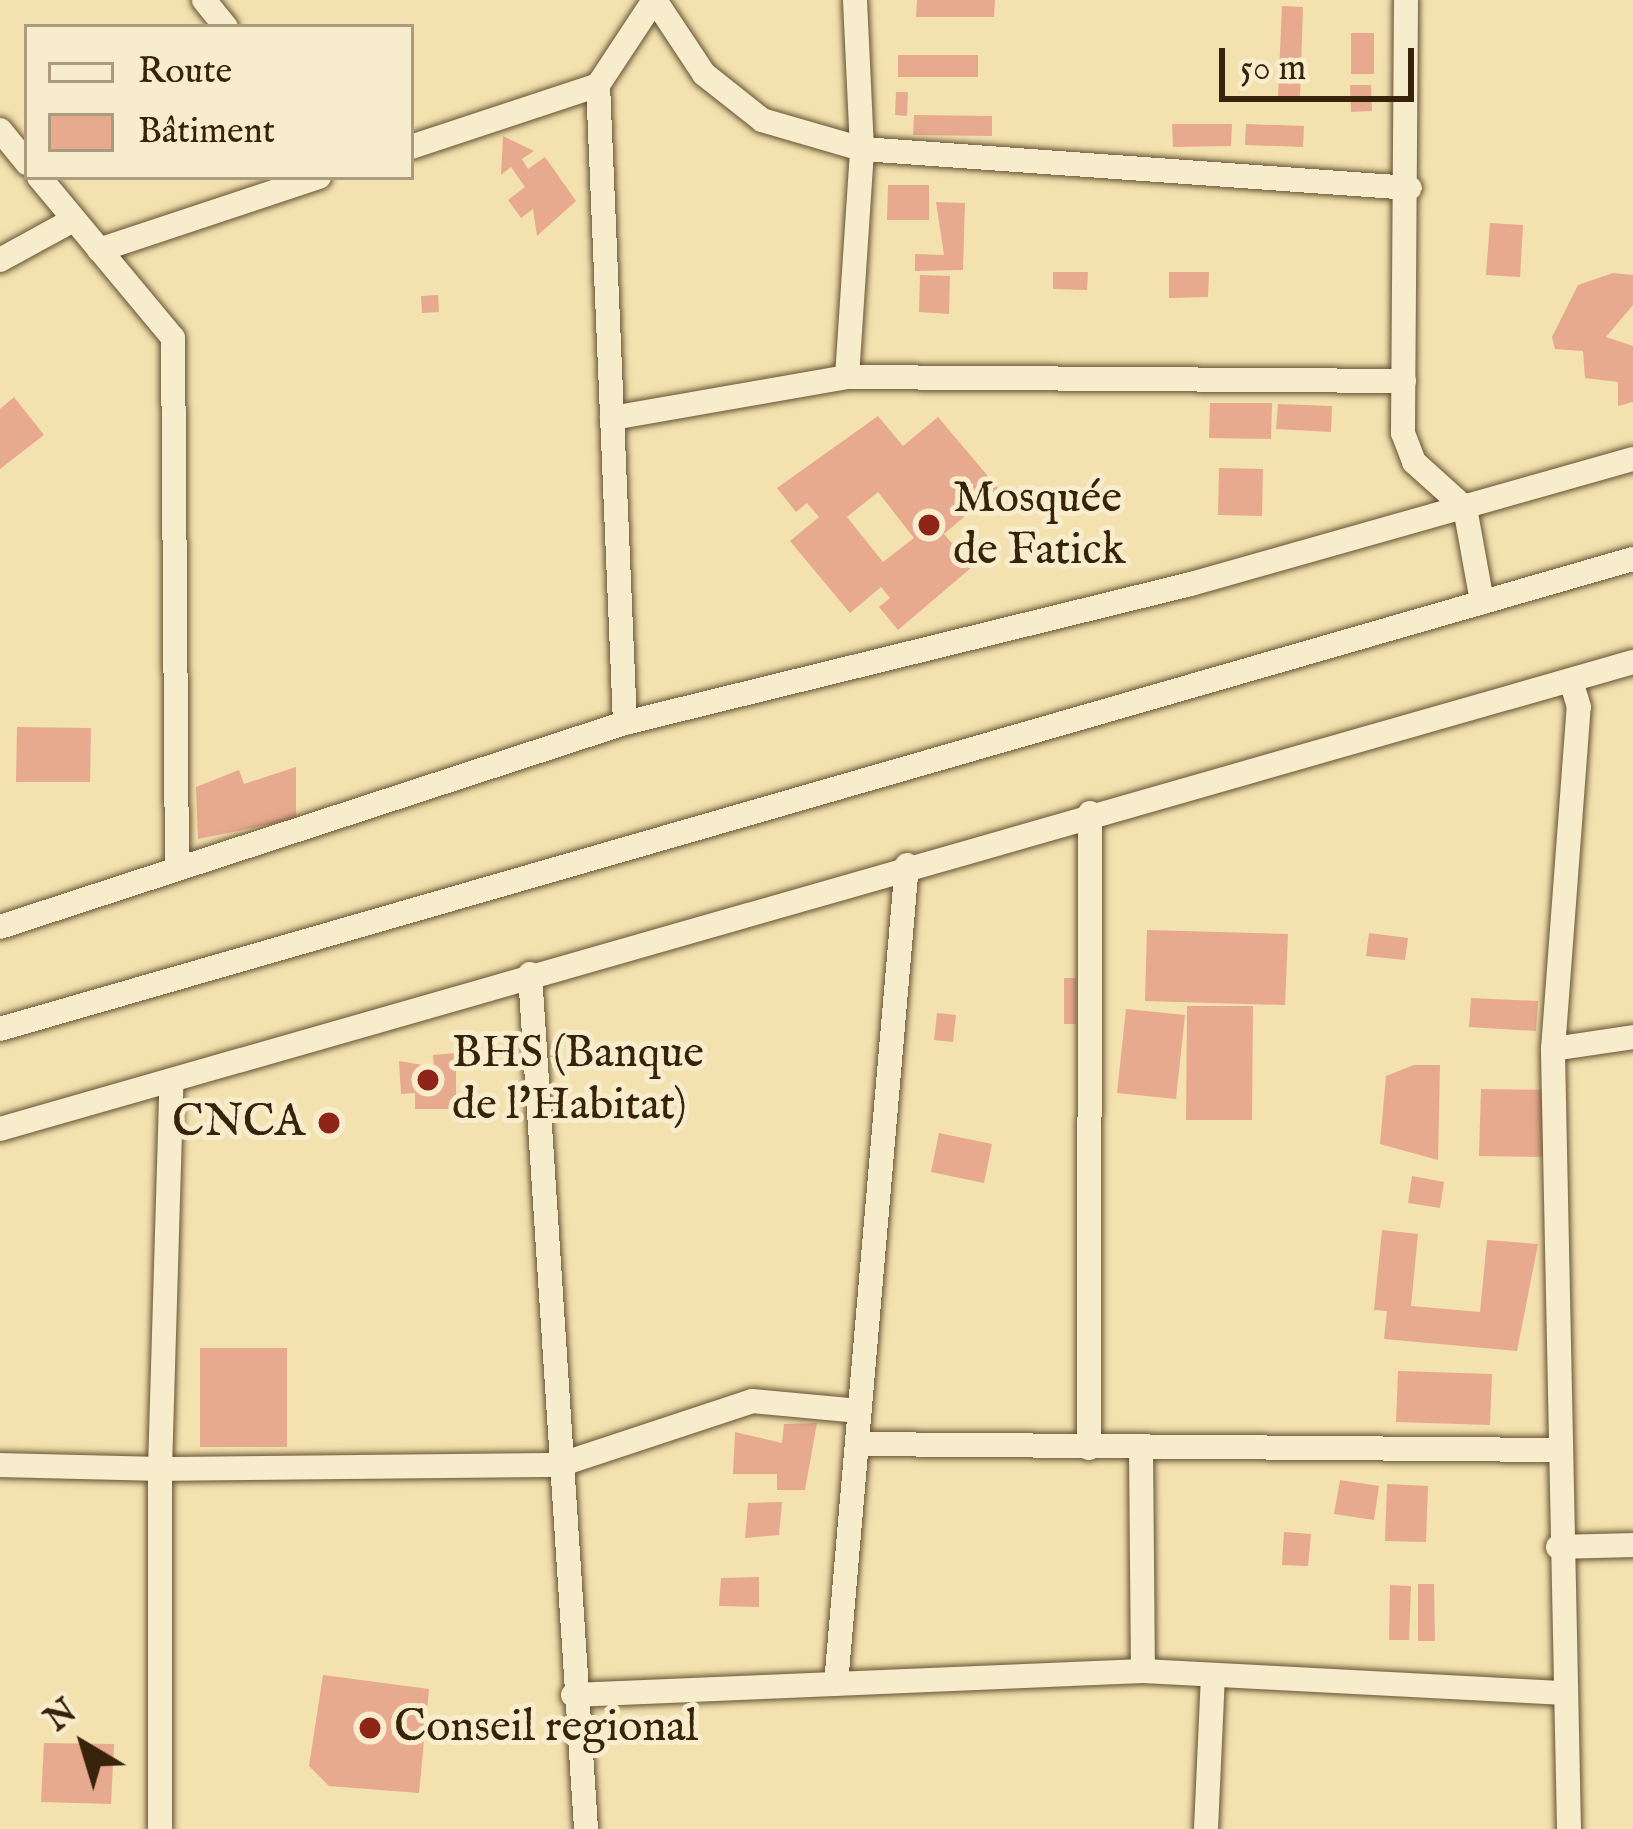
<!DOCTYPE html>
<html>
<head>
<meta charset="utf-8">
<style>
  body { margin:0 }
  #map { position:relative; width:1633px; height:1829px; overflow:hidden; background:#f3e1af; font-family:"IM FELL English",serif }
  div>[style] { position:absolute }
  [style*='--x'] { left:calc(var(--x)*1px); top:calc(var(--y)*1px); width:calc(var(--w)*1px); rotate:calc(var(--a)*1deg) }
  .building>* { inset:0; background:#e7aa8e }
  .roads { filter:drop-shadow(0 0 3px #665232) drop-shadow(0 0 3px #665232) }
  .minor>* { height:24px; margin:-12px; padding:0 12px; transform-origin:12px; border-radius:12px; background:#f7eccb }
  .dots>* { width:33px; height:33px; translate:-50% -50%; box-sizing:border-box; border:6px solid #f7eccb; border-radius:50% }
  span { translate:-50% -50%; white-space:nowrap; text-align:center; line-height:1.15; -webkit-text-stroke:10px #f7eccb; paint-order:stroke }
  .poi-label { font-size:45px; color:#372309 }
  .left { translate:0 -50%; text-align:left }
  .right { translate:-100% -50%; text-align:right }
  .legend { position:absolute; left:24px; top:24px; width:390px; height:156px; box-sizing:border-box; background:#f7eccb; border:3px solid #aa9c7d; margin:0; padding:15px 21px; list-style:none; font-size:36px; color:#372309 }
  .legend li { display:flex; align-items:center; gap:24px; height:60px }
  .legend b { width:60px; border:3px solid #aa9c7d }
  .north { position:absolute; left:24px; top:1685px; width:120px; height:120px; -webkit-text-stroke:9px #f7eccb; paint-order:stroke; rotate:322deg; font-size:33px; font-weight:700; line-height:48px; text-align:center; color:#372309 }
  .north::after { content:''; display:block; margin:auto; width:42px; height:54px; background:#372309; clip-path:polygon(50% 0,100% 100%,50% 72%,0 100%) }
  .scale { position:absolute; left:1219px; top:48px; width:195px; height:54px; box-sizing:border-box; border:6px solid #372309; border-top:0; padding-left:15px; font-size:36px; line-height:42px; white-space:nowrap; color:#372309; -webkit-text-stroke:9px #f7eccb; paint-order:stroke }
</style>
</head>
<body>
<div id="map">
  <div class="building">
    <div style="clip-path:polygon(917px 0,995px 0,994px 17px,916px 17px)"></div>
    <div style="clip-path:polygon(1282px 6px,1303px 7px,1300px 97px,1278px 97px)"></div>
    <div style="clip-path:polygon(1351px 33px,1374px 33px,1374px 74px,1351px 74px)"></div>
    <div style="clip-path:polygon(898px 55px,978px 55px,978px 77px,898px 77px)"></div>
    <div style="clip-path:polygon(1350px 85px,1371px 85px,1372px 111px,1351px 112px)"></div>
    <div style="clip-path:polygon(896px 92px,908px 92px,907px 116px,895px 115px)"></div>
    <div style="clip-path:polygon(914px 115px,992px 116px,992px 136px,913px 135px)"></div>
    <div style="clip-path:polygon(1172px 124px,1232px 124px,1231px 146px,1173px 147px)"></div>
    <div style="clip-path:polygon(1246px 124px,1304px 126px,1303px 147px,1245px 145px)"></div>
    <div style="clip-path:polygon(503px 136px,534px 151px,522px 159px,528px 169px,545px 157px,576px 201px,537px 236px,533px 209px,521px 218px,508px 200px,525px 187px,511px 167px,501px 175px)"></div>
    <div style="clip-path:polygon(888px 185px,929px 185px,929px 220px,887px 220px)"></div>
    <div style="clip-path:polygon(936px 202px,965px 203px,963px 270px,915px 271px,915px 254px,944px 255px)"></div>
    <div style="clip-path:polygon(1490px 223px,1523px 225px,1520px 277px,1486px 275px)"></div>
    <div style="clip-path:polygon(1053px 272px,1088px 272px,1087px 290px,1053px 289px)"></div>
    <div style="clip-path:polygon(1169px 272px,1209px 272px,1208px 297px,1169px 298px)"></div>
    <div style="clip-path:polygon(1613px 273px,1633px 275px,1633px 305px,1606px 337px,1633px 346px,1633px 402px,1618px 406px,1618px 382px,1585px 378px,1583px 351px,1555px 349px,1552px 337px,1578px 285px)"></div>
    <div style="clip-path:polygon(920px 275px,950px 276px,949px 314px,919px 312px)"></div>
    <div style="clip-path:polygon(438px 295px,439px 312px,422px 313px,421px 296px)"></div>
    <div style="clip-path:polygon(14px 397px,44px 435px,0 469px,0 409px)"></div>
    <div style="clip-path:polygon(1210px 403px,1272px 403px,1271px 439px,1209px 438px)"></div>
    <div style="clip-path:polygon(1278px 404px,1332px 406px,1331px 432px,1276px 429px)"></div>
    <div style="clip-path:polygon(evenodd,878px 416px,903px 446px,938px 417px,998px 488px,944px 534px,972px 567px,898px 630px,879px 607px,890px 598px,881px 587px,850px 613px,790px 541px,819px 517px,807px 503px,796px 512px,777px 488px,878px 416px,878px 492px,914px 538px,883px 562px,847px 517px,878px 492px)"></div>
    <div style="clip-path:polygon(1219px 468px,1263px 469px,1262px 516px,1218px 515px)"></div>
    <div style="clip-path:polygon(17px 727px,91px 728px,90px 782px,16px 782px)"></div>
    <div style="clip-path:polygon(296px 767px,296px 819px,198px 839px,196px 787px,239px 770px,244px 784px)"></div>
    <div style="clip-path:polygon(1147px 930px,1288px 934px,1285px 1005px,1145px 1001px)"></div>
    <div style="clip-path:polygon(1369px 933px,1408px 938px,1405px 960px,1366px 956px)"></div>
    <div style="clip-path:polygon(1064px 978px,1076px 978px,1076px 1024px,1064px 1024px)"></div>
    <div style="clip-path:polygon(1471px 998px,1538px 1001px,1536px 1031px,1469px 1027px)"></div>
    <div style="clip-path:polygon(1187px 1006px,1253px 1006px,1252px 1120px,1186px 1120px)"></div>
    <div style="clip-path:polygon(1126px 1009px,1185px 1015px,1176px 1099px,1117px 1093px)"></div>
    <div style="clip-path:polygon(937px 1013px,956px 1015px,953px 1042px,934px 1040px)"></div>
    <div style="clip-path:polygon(456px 1053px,456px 1109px,415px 1109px,415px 1093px,401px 1094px,399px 1061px,434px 1067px,433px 1055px)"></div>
    <div style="clip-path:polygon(1414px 1065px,1440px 1065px,1438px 1160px,1380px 1144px,1386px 1076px)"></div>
    <div style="clip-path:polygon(1481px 1089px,1550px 1090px,1549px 1157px,1479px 1156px)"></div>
    <div style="clip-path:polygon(939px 1133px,992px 1144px,984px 1183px,931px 1172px)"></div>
    <div style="clip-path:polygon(1412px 1176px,1444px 1182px,1440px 1208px,1408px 1203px)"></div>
    <div style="clip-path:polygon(1382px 1230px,1418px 1234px,1411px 1306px,1480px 1312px,1487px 1240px,1538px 1244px,1517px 1351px,1384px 1339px,1387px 1311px,1374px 1310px)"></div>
    <div style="clip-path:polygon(200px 1348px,287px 1348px,287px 1447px,200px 1447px)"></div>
    <div style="clip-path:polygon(1398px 1371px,1492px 1374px,1490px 1425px,1396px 1422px)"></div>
    <div style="clip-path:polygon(817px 1423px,805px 1490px,777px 1490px,777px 1474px,733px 1474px,735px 1432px,782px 1443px,784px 1424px)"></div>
    <div style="clip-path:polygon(1340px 1480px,1379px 1486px,1374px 1520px,1334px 1514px)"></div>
    <div style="clip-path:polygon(1387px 1484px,1428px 1486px,1426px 1542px,1385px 1541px)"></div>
    <div style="clip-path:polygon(782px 1502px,779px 1535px,745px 1538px,748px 1503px)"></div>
    <div style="clip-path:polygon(1284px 1532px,1311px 1534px,1308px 1566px,1282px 1565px)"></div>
    <div style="clip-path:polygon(759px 1577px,759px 1607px,719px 1606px,721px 1578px)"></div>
    <div style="clip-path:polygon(1418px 1584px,1434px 1584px,1435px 1641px,1418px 1641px)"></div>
    <div style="clip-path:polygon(1390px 1585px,1411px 1586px,1409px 1640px,1389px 1640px)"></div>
    <div style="clip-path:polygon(323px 1675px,429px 1689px,419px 1793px,329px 1786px,309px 1766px)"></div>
    <div style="clip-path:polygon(44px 1743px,114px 1744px,111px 1804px,41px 1802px)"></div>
  </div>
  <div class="roads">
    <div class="minor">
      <div style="--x:204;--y:0;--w:35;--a:51"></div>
      <div style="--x:655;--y:0;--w:89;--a:56.5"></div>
      <div style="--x:704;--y:74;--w:74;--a:38.4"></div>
      <div style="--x:762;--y:120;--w:104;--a:16.2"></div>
      <div style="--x:862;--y:149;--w:549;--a:4.07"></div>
      <div style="--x:1406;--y:0;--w:433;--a:90.4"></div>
      <div style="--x:1403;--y:433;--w:31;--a:69"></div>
      <div style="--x:1414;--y:462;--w:69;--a:42"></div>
      <div style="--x:1465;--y:508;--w:96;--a:79.7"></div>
      <div style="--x:0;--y:130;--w:43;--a:50.7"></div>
      <div style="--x:411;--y:147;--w:197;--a:-18.3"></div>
      <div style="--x:39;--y:177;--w:209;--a:50.2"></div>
      <div style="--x:173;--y:338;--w:528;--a:89.57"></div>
      <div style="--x:99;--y:250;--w:232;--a:-18.4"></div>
      <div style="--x:0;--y:260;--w:83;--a:-28.7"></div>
      <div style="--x:847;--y:377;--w:228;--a:-86.2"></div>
      <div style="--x:862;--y:149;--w:149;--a:-92.7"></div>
      <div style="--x:612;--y:418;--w:239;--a:-9.9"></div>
      <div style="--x:847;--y:377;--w:557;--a:0.41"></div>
      <div style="--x:625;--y:723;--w:639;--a:-92.42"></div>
      <div style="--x:598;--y:85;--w:102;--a:-56.6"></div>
      <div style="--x:0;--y:927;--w:657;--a:-18.08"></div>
      <div style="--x:625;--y:723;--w:583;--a:-13.8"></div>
      <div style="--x:1191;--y:584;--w:459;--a:-15.8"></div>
      <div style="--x:530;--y:974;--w:857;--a:86.25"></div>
      <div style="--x:0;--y:1029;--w:1699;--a:-16.06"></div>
      <div style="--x:1553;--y:1049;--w:81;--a:-8.5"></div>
      <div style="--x:0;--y:1129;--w:1698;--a:-15.96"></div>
      <div style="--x:857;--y:1444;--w:699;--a:0.49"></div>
      <div style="--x:1089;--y:1448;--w:635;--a:-89.91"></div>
      <div style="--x:1141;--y:1448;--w:223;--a:89.5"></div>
      <div style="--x:0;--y:1465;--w:160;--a:1.4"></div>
      <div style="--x:160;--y:1469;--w:381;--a:-88.3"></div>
      <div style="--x:1558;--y:1547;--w:75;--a:-1.5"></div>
      <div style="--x:836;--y:1684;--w:822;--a:-85.05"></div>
      <div style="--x:573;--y:1695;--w:571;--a:-2.41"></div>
      <div style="--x:1143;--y:1671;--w:418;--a:3"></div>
      <div style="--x:160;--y:1829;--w:360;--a:-90"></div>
      <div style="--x:160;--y:1469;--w:399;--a:-0.6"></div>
      <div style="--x:559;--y:1465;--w:203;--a:-18.3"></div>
      <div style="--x:752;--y:1401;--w:108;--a:5.3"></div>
      <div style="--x:1206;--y:1829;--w:154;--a:-87.4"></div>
      <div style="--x:1569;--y:1829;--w:780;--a:-91.18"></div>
      <div style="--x:1553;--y:1049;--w:343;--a:-85.7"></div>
      <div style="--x:1579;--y:707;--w:28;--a:-107"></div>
    </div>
  </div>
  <div class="dots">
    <div style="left:929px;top:525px;background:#8f2418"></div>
    <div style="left:428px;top:1080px;background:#8f2418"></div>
    <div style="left:329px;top:1123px;background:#8f2418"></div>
    <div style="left:370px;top:1728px;background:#8f2418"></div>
  </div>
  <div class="poi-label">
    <span class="left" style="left:953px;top:525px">Mosquée<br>de Fatick</span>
    <span class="left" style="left:452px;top:1080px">BHS (Banque<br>de l'Habitat)</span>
    <span class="right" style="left:305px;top:1123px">CNCA</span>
    <span class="left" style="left:394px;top:1728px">Conseil regional</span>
  </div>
  <ul class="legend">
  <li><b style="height:15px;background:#f7eccb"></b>Route</li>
  <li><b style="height:33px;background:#e7aa8e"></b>Bâtiment</li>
  </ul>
  <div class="north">N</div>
  <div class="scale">50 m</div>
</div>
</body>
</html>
